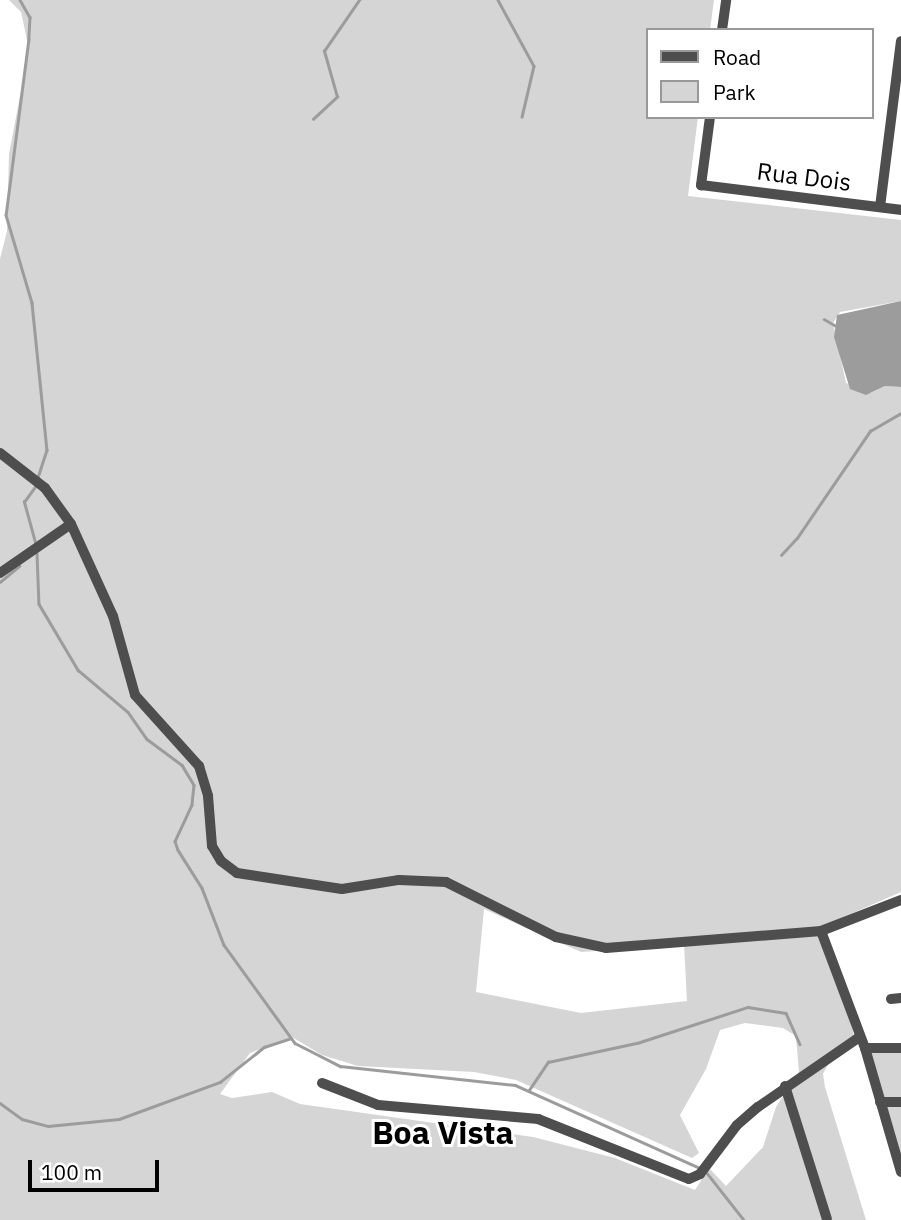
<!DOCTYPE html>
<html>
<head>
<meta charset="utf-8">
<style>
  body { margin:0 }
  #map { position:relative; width:901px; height:1220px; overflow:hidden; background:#fff; font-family:"IBM Plex Sans",sans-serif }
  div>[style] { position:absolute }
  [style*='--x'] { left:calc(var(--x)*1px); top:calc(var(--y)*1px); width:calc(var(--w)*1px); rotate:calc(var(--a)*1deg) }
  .green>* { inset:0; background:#d5d5d5 }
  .water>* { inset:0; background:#9c9c9c }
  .stream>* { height:2.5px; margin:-1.25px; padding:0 1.25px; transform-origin:1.25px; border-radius:1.25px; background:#9c9c9c }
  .minor>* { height:10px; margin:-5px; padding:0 5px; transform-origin:5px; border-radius:5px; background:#4e4e4e }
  span { translate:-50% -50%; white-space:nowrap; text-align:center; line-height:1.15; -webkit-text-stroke:6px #fff; paint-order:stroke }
  .street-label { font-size:24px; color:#000 }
  .district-label { font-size:32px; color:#000; font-weight:700 }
  .legend { position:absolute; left:646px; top:28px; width:228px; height:91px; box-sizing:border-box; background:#fff; border:2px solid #999; margin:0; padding:9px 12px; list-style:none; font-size:21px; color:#000 }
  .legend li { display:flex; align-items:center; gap:14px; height:35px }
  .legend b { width:35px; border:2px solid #999 }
  .scale { position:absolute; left:28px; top:1160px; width:131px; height:32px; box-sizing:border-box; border:4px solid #000; border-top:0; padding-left:9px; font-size:21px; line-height:24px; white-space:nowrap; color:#000; -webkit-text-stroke:5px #fff; paint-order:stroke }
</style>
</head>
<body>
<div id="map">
  <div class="green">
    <div style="clip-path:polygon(evenodd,9px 0,714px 0,710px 30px,647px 30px,647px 117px,698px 117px,688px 196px,901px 220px,901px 301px,840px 312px,833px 323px,846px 383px,871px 393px,885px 386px,901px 387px,901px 892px,823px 926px,855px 1039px,833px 1055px,823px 1074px,825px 1087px,866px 1220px,0 1220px,0 259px,7px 231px,9px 154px,29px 49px,21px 12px,9px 0,484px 909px,581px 952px,684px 945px,687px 1001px,581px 1013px,476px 992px,484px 909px,9px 0,745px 1023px,783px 1028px,796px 1036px,799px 1072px,776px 1107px,763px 1147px,726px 1186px,709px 1168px,695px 1190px,615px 1158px,533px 1137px,300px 1104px,272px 1092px,232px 1098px,220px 1094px,250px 1053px,292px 1037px,322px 1055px,358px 1066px,474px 1072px,516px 1080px,692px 1158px,699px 1153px,680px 1115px,706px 1069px,720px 1030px,745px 1023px)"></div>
    <div style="clip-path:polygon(901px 1048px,901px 1158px,870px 1051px)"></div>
  </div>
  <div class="water">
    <div style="clip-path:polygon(901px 301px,901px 387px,885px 386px,866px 395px,850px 389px,834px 337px,837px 315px)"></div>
  </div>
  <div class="stream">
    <div style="--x:20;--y:0;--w:20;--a:60"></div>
    <div style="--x:30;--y:17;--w:22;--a:93"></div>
    <div style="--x:29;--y:39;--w:177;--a:97.4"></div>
    <div style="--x:6;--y:215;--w:92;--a:73.5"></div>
    <div style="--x:32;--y:303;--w:148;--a:84.2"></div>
    <div style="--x:47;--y:450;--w:28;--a:108"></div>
    <div style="--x:498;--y:0;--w:75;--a:61.4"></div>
    <div style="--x:534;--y:66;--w:52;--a:103.2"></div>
    <div style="--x:313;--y:119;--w:33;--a:-43"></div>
    <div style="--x:337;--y:97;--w:48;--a:-105.8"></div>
    <div style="--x:324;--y:51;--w:62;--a:-55.5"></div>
    <div style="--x:824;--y:319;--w:14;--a:30"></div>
    <div style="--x:36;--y:546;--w:46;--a:-105.3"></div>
    <div style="--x:24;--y:502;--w:22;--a:-54"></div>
    <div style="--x:37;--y:553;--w:51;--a:87.8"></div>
    <div style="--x:39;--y:604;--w:77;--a:59.4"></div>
    <div style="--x:78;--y:670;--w:65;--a:40"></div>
    <div style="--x:128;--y:712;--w:33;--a:55"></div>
    <div style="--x:147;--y:739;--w:44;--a:36.6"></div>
    <div style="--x:182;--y:765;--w:23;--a:59"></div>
    <div style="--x:194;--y:785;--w:20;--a:96"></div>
    <div style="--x:192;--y:805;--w:40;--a:115"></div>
    <div style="--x:175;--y:841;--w:9;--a:72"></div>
    <div style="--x:178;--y:850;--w:45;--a:57.7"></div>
    <div style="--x:202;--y:888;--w:61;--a:68.9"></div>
    <div style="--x:224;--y:945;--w:121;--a:54.1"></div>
    <div style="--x:295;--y:1043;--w:51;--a:27.1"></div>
    <div style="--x:340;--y:1066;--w:176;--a:6.2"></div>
    <div style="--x:515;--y:1085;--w:205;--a:24.2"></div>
    <div style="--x:781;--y:555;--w:23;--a:-47"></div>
    <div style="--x:797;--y:538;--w:130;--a:-55.7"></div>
    <div style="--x:870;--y:431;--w:36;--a:-30"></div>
    <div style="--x:0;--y:582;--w:25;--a:-40"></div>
    <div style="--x:529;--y:1090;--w:34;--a:-56"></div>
    <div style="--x:548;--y:1062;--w:91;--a:-12.1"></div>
    <div style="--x:637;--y:1043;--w:117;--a:-18"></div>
    <div style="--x:748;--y:1007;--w:38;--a:9"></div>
    <div style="--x:786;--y:1013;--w:34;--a:66"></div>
    <div style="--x:0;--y:1103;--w:27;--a:36"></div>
    <div style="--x:22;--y:1119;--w:27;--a:15"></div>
    <div style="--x:48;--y:1126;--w:71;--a:-5.6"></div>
    <div style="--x:119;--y:1119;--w:108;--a:-20.1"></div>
    <div style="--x:220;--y:1082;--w:56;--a:-38.5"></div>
    <div style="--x:264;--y:1047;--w:28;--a:-18"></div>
    <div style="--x:707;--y:1173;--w:60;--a:51.8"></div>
  </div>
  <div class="minor">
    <div style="--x:722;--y:30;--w:30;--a:-82"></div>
    <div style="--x:710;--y:117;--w:69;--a:97.5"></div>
    <div style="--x:701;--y:185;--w:202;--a:7.1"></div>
    <div style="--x:880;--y:207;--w:167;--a:-82.8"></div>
    <div style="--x:0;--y:453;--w:57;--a:37.9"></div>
    <div style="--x:45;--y:488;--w:44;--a:54.2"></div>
    <div style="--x:71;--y:524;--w:101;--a:65.5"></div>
    <div style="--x:113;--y:616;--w:82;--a:74.4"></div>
    <div style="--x:135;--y:695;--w:96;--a:48"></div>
    <div style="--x:199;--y:766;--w:31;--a:73"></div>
    <div style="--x:208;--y:796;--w:50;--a:85.4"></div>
    <div style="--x:212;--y:846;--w:17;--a:59"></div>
    <div style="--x:221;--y:861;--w:20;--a:37"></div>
    <div style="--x:237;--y:873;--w:106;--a:8.7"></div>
    <div style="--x:342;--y:889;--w:58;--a:-9"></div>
    <div style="--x:399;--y:880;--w:47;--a:2.4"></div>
    <div style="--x:446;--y:882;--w:123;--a:26.6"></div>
    <div style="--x:556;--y:937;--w:51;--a:12.4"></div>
    <div style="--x:606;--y:948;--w:216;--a:-4.5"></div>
    <div style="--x:821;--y:931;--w:86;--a:-21.2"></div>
    <div style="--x:0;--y:573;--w:86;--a:-34.6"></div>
    <div style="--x:821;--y:931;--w:125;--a:69.4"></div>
    <div style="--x:865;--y:1048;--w:129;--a:73.8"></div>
    <div style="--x:891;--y:999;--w:10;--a:-6"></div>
    <div style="--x:865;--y:1048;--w:36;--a:0"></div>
    <div style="--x:322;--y:1083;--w:60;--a:21.4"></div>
    <div style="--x:378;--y:1105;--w:161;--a:5"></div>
    <div style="--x:538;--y:1119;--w:162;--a:21.7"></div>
    <div style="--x:689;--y:1179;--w:12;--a:-24"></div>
    <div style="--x:700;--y:1174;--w:61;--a:-52.9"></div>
    <div style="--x:737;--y:1125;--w:28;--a:-41"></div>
    <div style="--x:758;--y:1107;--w:121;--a:-34.6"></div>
    <div style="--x:785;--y:1086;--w:139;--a:72.5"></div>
    <div style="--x:880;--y:1102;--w:21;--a:0"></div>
  </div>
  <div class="street-label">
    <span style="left:804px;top:177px;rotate:7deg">Rua Dois</span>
  </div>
  <div class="district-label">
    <span style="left:443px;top:1132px">Boa Vista</span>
  </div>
  <ul class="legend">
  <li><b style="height:9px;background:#4e4e4e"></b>Road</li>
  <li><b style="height:19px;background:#d5d5d5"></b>Park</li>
  </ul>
  <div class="scale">100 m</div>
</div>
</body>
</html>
